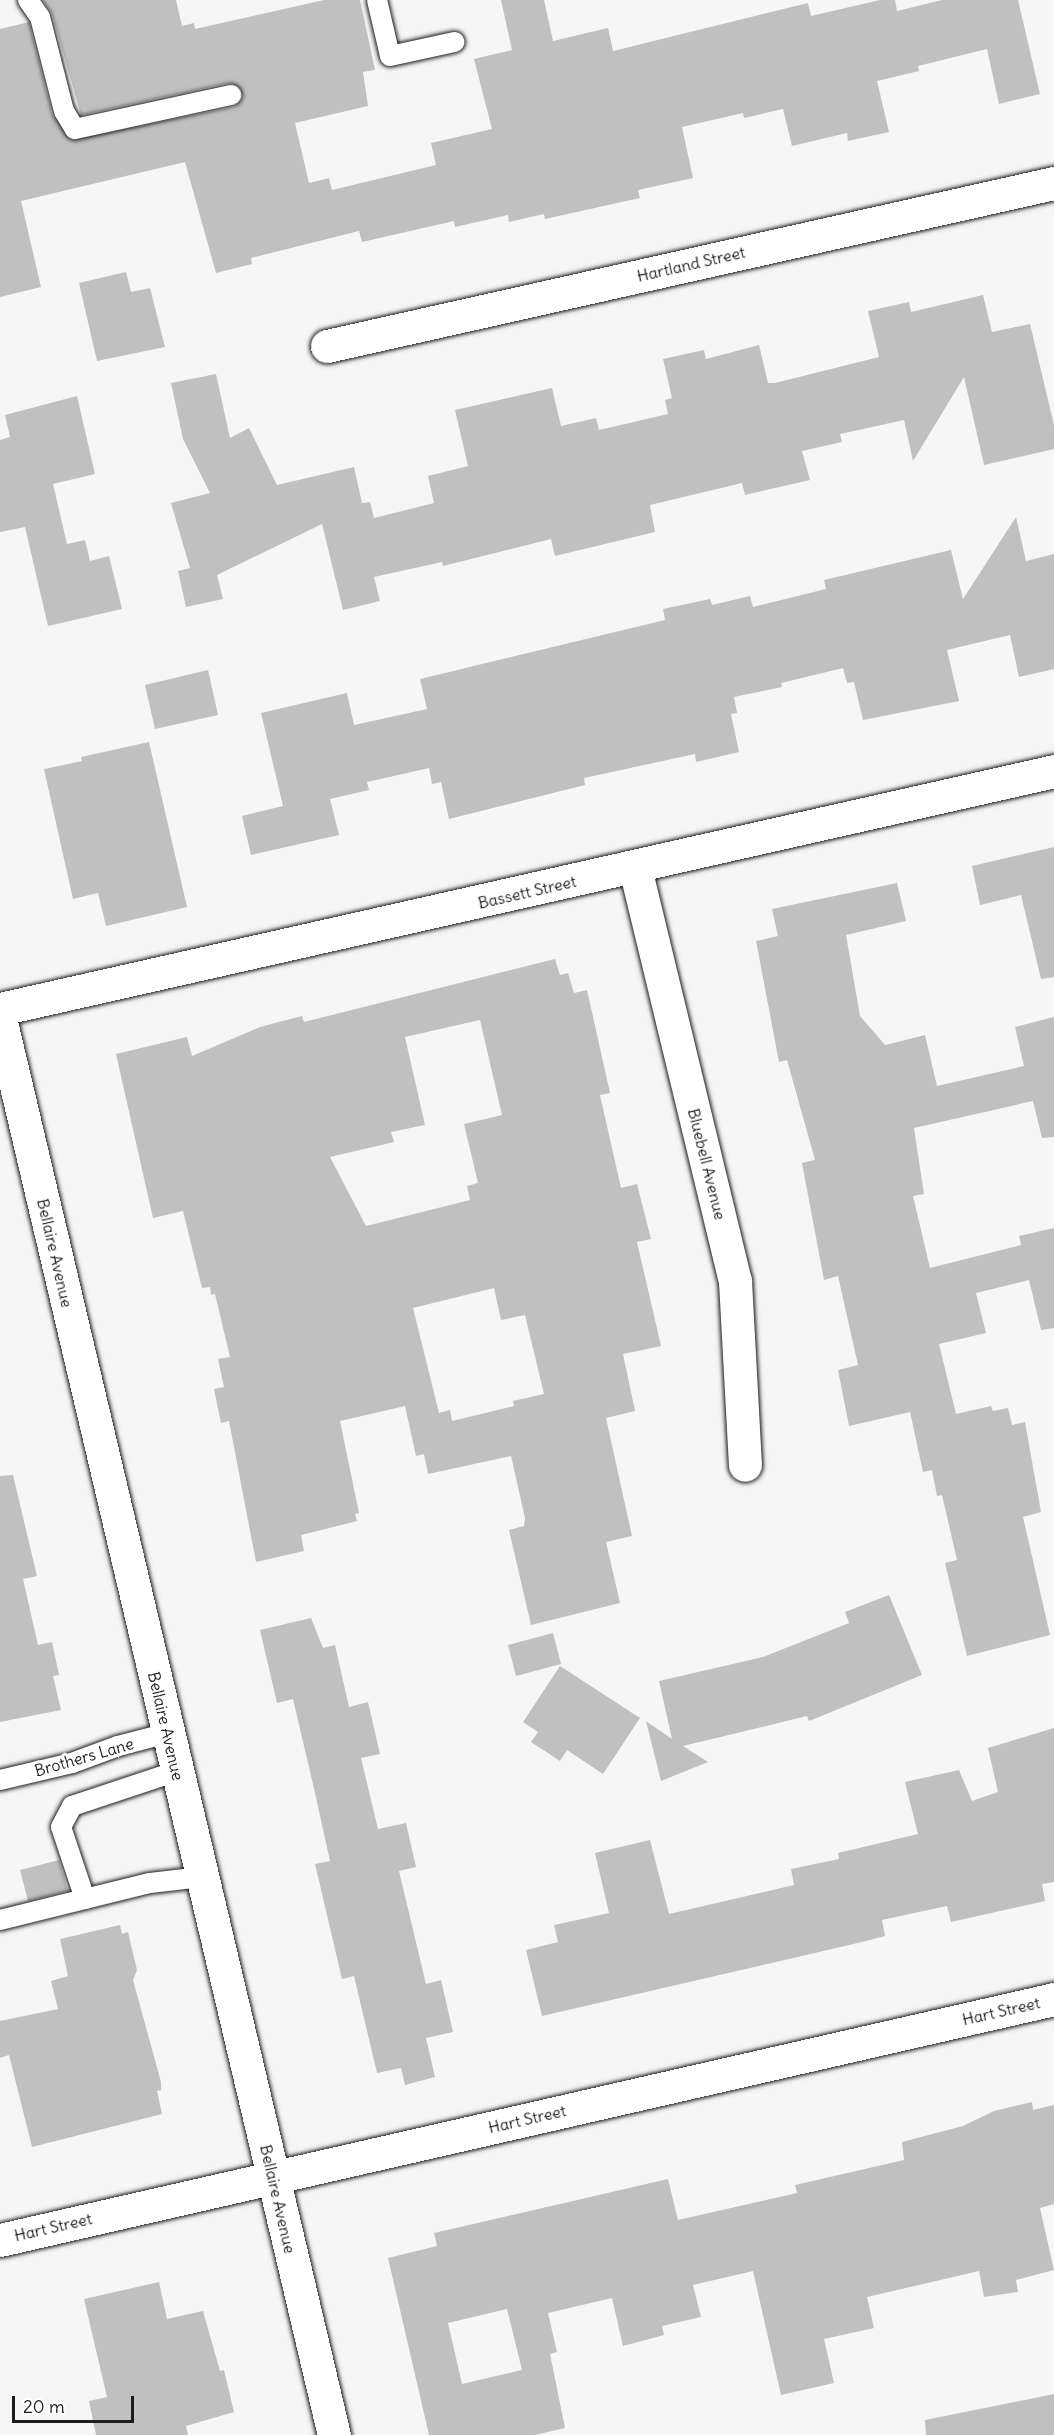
<!DOCTYPE html>
<html>
<head>
<meta charset="utf-8">
<style>
  body { margin:0 }
  #map { position:relative; width:1054px; height:2435px; overflow:hidden; background:#f6f6f6; font-family:Delius,sans-serif }
  div>[style] { position:absolute }
  [style*='--x'] { left:calc(var(--x)*1px); top:calc(var(--y)*1px); width:calc(var(--w)*1px); rotate:calc(var(--a)*1deg) }
  .building>* { inset:0; background:#c0c0c0 }
  .roads { filter:drop-shadow(0 0 2px #1c1c1c) drop-shadow(0 0 2px #1c1c1c) }
  .service>* { height:20px; margin:-10px; padding:0 10px; transform-origin:10px; border-radius:10px; background:#fff }
  .minor>* { height:33px; margin:-16.5px; padding:0 16.5px; transform-origin:16.5px; border-radius:16.5px; background:#fff }
  .tertiary>* { height:33px; margin:-16.5px; padding:0 16.5px; transform-origin:16.5px; border-radius:16.5px; background:#fff }
  span { translate:-50% -50%; white-space:nowrap; text-align:center; line-height:1.15; -webkit-text-stroke:6px #fff; paint-order:stroke }
  .street-label { font-size:16px; color:#1c1c1c }
  .scale { position:absolute; left:12px; top:2396px; width:122px; height:27px; box-sizing:border-box; border:3px solid #1c1c1c; border-top:0; padding-left:8px; font-size:18px; line-height:21px; white-space:nowrap; color:#1c1c1c; -webkit-text-stroke:4px #fff; paint-order:stroke }
</style>
</head>
<body>
<div id="map">
  <div class="building">
    <div style="clip-path:polygon(43px 0,176px 0,182px 26px,194px 23px,195px 29px,324px 0,360px 0,375px 70px,363px 72px,368px 106px,295px 123px,309px 183px,329px 178px,332px 190px,436px 165px,431px 143px,492px 129px,474px 59px,512px 50px,501px 0,544px 0,553px 41px,608px 28px,613px 51px,808px 3px,811px 16px,880px 0,895px 0,897px 11px,942px 0,1018px 0,1040px 94px,999px 104px,987px 49px,918px 66px,919px 71px,877px 81px,889px 132px,848px 141px,847px 133px,792px 146px,783px 109px,744px 118px,743px 113px,682px 127px,693px 178px,638px 190px,640px 198px,545px 219px,544px 214px,509px 222px,508px 215px,455px 227px,454px 221px,362px 242px,359px 231px,251px 258px,252px 264px,216px 273px,185px 162px,21px 201px,41px 287px,0 297px,0 29px,29px 22px,52px 114px,71px 140px,234px 107px,243px 98px,239px 87px,228px 83px,81px 115px,52px 14px)"></div>
    <div style="clip-path:polygon(126px 272px,131px 292px,150px 288px,165px 347px,97px 361px,79px 283px)"></div>
    <div style="clip-path:polygon(983px 295px,992px 332px,1030px 324px,1054px 425px,1054px 449px,984px 465px,964px 377px,913px 461px,904px 420px,840px 434px,842px 442px,802px 451px,810px 480px,745px 495px,742px 483px,650px 505px,655px 532px,555px 556px,551px 539px,443px 566px,442px 562px,374px 577px,380px 601px,343px 610px,322px 524px,217px 575px,223px 599px,186px 607px,178px 571px,190px 568px,171px 503px,210px 493px,183px 439px,171px 383px,216px 374px,230px 438px,249px 428px,277px 485px,354px 467px,362px 503px,370px 502px,374px 518px,434px 503px,428px 476px,468px 466px,455px 410px,552px 388px,561px 426px,596px 418px,599px 430px,668px 414px,665px 400px,672px 398px,663px 359px,704px 350px,706px 359px,759px 345px,768px 383px,775px 383px,879px 357px,868px 311px,909px 302px,911px 312px)"></div>
    <div style="clip-path:polygon(77px 396px,95px 474px,53px 484px,67px 544px,85px 540px,90px 561px,109px 556px,122px 609px,48px 626px,25px 527px,0 532px,0 440px,10px 437px,5px 415px)"></div>
    <div style="clip-path:polygon(1016px 517px,1026px 561px,1054px 554px,1054px 669px,1019px 677px,1010px 635px,947px 650px,959px 701px,863px 720px,854px 682px,847px 683px,843px 668px,781px 683px,782px 687px,734px 697px,737px 713px,731px 714px,739px 752px,696px 762px,695px 754px,584px 778px,585px 785px,449px 819px,441px 782px,432px 784px,429px 768px,367px 782px,369px 790px,330px 799px,339px 835px,251px 855px,242px 816px,283px 806px,261px 713px,347px 693px,354px 725px,427px 709px,420px 679px,665px 620px,663px 609px,710px 599px,712px 605px,750px 596px,753px 607px,826px 589px,824px 580px,951px 550px,963px 599px)"></div>
    <div style="clip-path:polygon(208px 670px,218px 715px,155px 729px,145px 685px)"></div>
    <div style="clip-path:polygon(149px 742px,187px 907px,106px 926px,98px 893px,73px 899px,44px 769px,82px 761px,81px 757px)"></div>
    <div style="clip-path:polygon(1054px 847px,1054px 977px,1041px 979px,1021px 895px,980px 905px,972px 866px)"></div>
    <div style="clip-path:polygon(897px 883px,906px 921px,846px 935px,860px 1016px,885px 1045px,925px 1035px,937px 1086px,1024px 1066px,1015px 1027px,1054px 1017px,1054px 1137px,1042px 1138px,1033px 1101px,914px 1128px,924px 1194px,913px 1196px,930px 1268px,1021px 1245px,1019px 1236px,1054px 1228px,1054px 1328px,1041px 1330px,1029px 1280px,976px 1293px,986px 1333px,939px 1344px,956px 1414px,991px 1406px,993px 1411px,1008px 1408px,1012px 1425px,1025px 1422px,1041px 1512px,1023px 1517px,1050px 1635px,967px 1656px,945px 1563px,957px 1560px,942px 1495px,937px 1496px,932px 1470px,923px 1472px,910px 1412px,849px 1426px,838px 1370px,858px 1365px,838px 1276px,824px 1280px,802px 1163px,815px 1160px,787px 1060px,779px 1062px,756px 941px,778px 936px,772px 909px)"></div>
    <div style="clip-path:polygon(evenodd,555px 959px,560px 975px,568px 973px,574px 993px,587px 990px,610px 1093px,600px 1095px,621px 1188px,637px 1184px,651px 1239px,637px 1242px,661px 1346px,623px 1354px,635px 1411px,606px 1418px,632px 1536px,606px 1542px,620px 1603px,531px 1625px,509px 1530px,524px 1526px,525px 1518px,511px 1456px,428px 1474px,424px 1454px,416px 1456px,405px 1406px,340px 1421px,359px 1513px,355px 1514px,357px 1521px,301px 1535px,304px 1551px,256px 1562px,229px 1421px,221px 1423px,214px 1389px,224px 1387px,218px 1359px,230px 1357px,215px 1294px,211px 1295px,210px 1287px,202px 1288px,183px 1211px,153px 1218px,116px 1054px,187px 1037px,192px 1056px,260px 1027px,302px 1016px,304px 1022px,555px 959px,480px 1020px,502px 1115px,464px 1124px,478px 1183px,467px 1186px,470px 1200px,366px 1226px,330px 1157px,394px 1142px,391px 1132px,425px 1125px,405px 1037px,480px 1020px,555px 959px,494px 1288px,501px 1320px,525px 1315px,544px 1394px,513px 1401px,514px 1406px,452px 1421px,450px 1410px,439px 1413px,413px 1308px,494px 1288px)"></div>
    <div style="clip-path:polygon(13px 1475px,37px 1576px,23px 1579px,38px 1645px,52px 1642px,59px 1675px,53px 1676px,61px 1710px,0 1722px,0 1476px)"></div>
    <div style="clip-path:polygon(889px 1595px,922px 1675px,809px 1721px,807px 1716px,683px 1746px,708px 1762px,661px 1781px,646px 1721px,672px 1739px,659px 1681px,763px 1657px,849px 1623px,845px 1612px)"></div>
    <div style="clip-path:polygon(311px 1618px,323px 1648px,335px 1645px,349px 1707px,368px 1702px,380px 1754px,361px 1758px,378px 1829px,406px 1823px,416px 1867px,399px 1871px,426px 1984px,441px 1980px,453px 2032px,426px 2038px,435px 2077px,405px 2085px,401px 2068px,377px 2073px,354px 1976px,342px 1979px,315px 1864px,330px 1861px,315px 1793px,293px 1699px,277px 1703px,260px 1630px)"></div>
    <div style="clip-path:polygon(553px 1633px,561px 1664px,516px 1676px,508px 1645px)"></div>
    <div style="clip-path:polygon(560px 1666px,640px 1718px,603px 1774px,567px 1750px,560px 1761px,531px 1742px,538px 1732px,523px 1722px)"></div>
    <div style="clip-path:polygon(1054px 1728px,1054px 1882px,1042px 1884px,1045px 1901px,951px 1922px,947px 1906px,882px 1920px,885px 1936px,862px 1942px,542px 2016px,526px 1950px,558px 1942px,554px 1925px,609px 1913px,595px 1853px,650px 1840px,669px 1914px,794px 1885px,791px 1869px,839px 1859px,838px 1853px,918px 1834px,905px 1782px,959px 1770px,972px 1801px,998px 1792px,988px 1748px)"></div>
    <div style="clip-path:polygon(59px 1860px,68px 1891px,28px 1901px,20px 1870px)"></div>
    <div style="clip-path:polygon(120px 1925px,122px 1934px,128px 1932px,137px 1970px,133px 1980px,161px 2082px,161px 2090px,157px 2091px,162px 2114px,32px 2147px,9px 2055px,0 2058px,0 2021px,58px 2009px,51px 1981px,68px 1976px,60px 1939px)"></div>
    <div style="clip-path:polygon(evenodd,1032px 2102px,1033px 2110px,1054px 2105px,1054px 2204px,1040px 2208px,1054px 2270px,1016px 2280px,1018px 2292px,984px 2297px,979px 2271px,867px 2297px,874px 2328px,824px 2339px,834px 2383px,781px 2395px,753px 2271px,693px 2285px,701px 2317px,662px 2326px,664px 2335px,623px 2346px,612px 2298px,548px 2313px,557px 2352px,550px 2354px,565px 2428px,535px 2435px,429px 2435px,388px 2258px,437px 2246px,434px 2233px,668px 2179px,678px 2220px,797px 2193px,795px 2185px,904px 2160px,902px 2142px,963px 2126px,994px 2111px,1032px 2102px,507px 2309px,522px 2370px,462px 2384px,448px 2323px,507px 2309px)"></div>
    <div style="clip-path:polygon(159px 2282px,167px 2319px,203px 2311px,220px 2371px,224px 2370px,234px 2412px,186px 2426px,188px 2435px,96px 2435px,89px 2401px,107px 2397px,84px 2299px)"></div>
    <div style="clip-path:polygon(1054px 2394px,1054px 2435px,926px 2435px,925px 2420px)"></div>
  </div>
  <div class="roads">
    <div class="service">
      <div style="--x:28;--y:0;--w:21;--a:55"></div>
      <div style="--x:40;--y:17;--w:97;--a:75.7"></div>
      <div style="--x:64;--y:111;--w:21;--a:59"></div>
      <div style="--x:75;--y:129;--w:160;--a:-12.3"></div>
      <div style="--x:377;--y:0;--w:57;--a:76.9"></div>
      <div style="--x:390;--y:56;--w:66;--a:-12.3"></div>
      <div style="--x:0;--y:1780;--w:74;--a:-13.3"></div>
      <div style="--x:72;--y:1763;--w:49;--a:-20.3"></div>
      <div style="--x:118;--y:1746;--w:52;--a:-14.6"></div>
      <div style="--x:85;--y:1899;--w:76;--a:-108.4"></div>
      <div style="--x:61;--y:1827;--w:24;--a:-62"></div>
      <div style="--x:72;--y:1806;--w:111;--a:-18.4"></div>
      <div style="--x:0;--y:1920;--w:154;--a:-13.9"></div>
      <div style="--x:150;--y:1883;--w:52;--a:-6.6"></div>
    </div>
    <div class="minor">
      <div style="--x:327;--y:346;--w:745;--a:-12.64"></div>
      <div style="--x:635;--y:868;--w:425;--a:76.4"></div>
      <div style="--x:735;--y:1281;--w:184;--a:86.9"></div>
      <div style="--x:0;--y:1009;--w:1081;--a:-12.72"></div>
      <div style="--x:0;--y:2240;--w:1081;--a:-12.88"></div>
    </div>
    <div class="tertiary">
      <div style="--x:0;--y:1018;--w:1456;--a:76.74"></div>
    </div>
  </div>
  <div class="street-label">
    <span style="left:691px;top:264px;rotate:-13deg">Hartland Street</span>
    <span style="left:527px;top:892px;rotate:-13deg">Bassett Street</span>
    <span style="left:707px;top:1164px;rotate:76deg">Bluebell Avenue</span>
    <span style="left:55px;top:1253px;rotate:77deg">Bellaire Avenue</span>
    <span style="left:166px;top:1726px;rotate:77deg">Bellaire Avenue</span>
    <span style="left:84px;top:1757px;rotate:-16deg">Brothers Lane</span>
    <span style="left:1001px;top:2011px;rotate:-13deg">Hart Street</span>
    <span style="left:527px;top:2119px;rotate:-13deg">Hart Street</span>
    <span style="left:278px;top:2199px;rotate:77deg">Bellaire Avenue</span>
    <span style="left:53px;top:2227px;rotate:-13deg">Hart Street</span>
  </div>
  <div class="scale">20 m</div>
</div>
</body>
</html>
